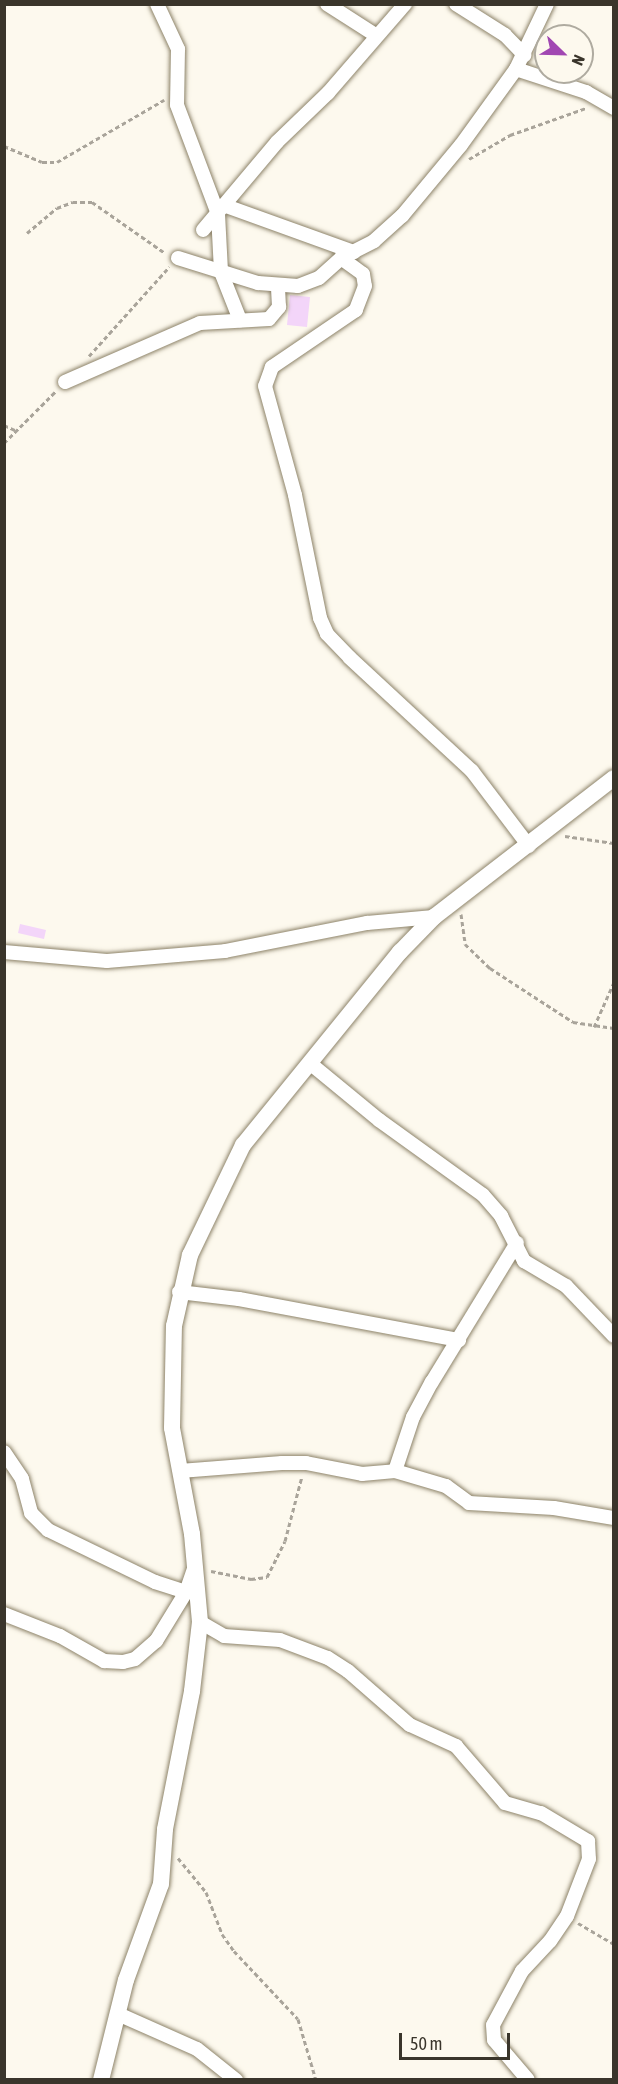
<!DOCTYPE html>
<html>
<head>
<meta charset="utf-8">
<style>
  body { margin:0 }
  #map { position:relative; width:618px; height:2084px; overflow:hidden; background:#fdf9ee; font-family:"Asap Condensed",sans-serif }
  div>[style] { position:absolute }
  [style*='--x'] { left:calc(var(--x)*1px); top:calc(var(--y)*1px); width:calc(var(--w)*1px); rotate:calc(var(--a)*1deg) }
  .building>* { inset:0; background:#f3d5f9 }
  .path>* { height:3px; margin-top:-1.5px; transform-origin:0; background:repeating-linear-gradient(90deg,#a9a49a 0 4.5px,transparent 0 7.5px) }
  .roads { filter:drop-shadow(0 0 2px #8d8369) drop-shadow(0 0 2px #8d8369) }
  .minor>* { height:14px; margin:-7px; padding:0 7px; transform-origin:7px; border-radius:7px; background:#fff }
  .tertiary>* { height:16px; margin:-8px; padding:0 8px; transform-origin:8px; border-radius:8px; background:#fff }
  span { translate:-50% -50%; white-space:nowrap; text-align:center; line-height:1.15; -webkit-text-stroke:6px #fdf9ee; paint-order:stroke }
  .frame { position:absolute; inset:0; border:6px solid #3a352b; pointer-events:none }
  .north { position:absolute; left:534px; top:24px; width:60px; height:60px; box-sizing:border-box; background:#fdf9ee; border:2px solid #afaba0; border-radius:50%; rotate:113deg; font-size:16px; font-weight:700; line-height:24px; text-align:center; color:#3a352b }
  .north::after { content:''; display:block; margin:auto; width:21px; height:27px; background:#a147b2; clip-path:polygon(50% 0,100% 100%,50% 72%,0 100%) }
  .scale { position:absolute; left:399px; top:2033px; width:111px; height:27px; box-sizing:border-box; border:3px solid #3a352b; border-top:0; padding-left:8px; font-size:18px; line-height:21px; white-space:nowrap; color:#3a352b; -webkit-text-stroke:4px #fdf9ee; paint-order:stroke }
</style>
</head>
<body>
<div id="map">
  <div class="building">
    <div style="clip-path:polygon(290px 295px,310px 297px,307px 327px,287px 325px)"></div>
    <div style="clip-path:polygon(20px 924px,46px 930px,44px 939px,18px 933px)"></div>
  </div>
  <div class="path">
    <div style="--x:4;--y:146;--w:41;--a:22.8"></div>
    <div style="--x:42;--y:162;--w:15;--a:0"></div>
    <div style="--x:57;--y:162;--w:124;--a:-30.1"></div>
    <div style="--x:469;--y:159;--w:48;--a:-30.3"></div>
    <div style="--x:510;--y:135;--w:81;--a:-19.6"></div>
    <div style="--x:27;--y:233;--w:39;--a:-40"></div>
    <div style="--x:57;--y:208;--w:17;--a:-21"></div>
    <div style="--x:73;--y:202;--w:19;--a:0"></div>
    <div style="--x:92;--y:202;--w:89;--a:34.9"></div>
    <div style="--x:89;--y:356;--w:120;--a:-48"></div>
    <div style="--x:4;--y:425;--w:14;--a:25"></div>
    <div style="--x:4;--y:443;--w:74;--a:-45"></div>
    <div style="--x:565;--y:836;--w:49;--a:8.1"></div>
    <div style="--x:461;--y:914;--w:30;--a:82"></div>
    <div style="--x:465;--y:944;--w:35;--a:44"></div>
    <div style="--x:490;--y:968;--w:99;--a:33"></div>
    <div style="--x:573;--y:1022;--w:41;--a:8.3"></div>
    <div style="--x:594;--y:1027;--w:49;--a:-66"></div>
    <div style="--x:211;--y:1571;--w:41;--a:11.3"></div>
    <div style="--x:251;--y:1579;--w:16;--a:-7"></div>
    <div style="--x:267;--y:1577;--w:40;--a:-63.4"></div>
    <div style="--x:285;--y:1541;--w:67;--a:-75.3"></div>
    <div style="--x:178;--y:1858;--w:44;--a:50.5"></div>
    <div style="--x:206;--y:1892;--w:45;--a:69.1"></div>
    <div style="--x:222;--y:1934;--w:21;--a:55"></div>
    <div style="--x:234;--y:1951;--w:93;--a:46.7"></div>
    <div style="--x:298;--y:2019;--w:64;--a:73.6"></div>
    <div style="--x:578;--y:1923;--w:42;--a:30.3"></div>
  </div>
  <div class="roads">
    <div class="minor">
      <div style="--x:157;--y:4;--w:50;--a:65"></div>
      <div style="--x:178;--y:49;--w:56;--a:91"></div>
      <div style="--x:177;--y:105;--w:116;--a:69.4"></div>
      <div style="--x:218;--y:214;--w:58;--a:87"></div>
      <div style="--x:221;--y:272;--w:52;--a:68.4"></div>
      <div style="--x:327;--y:4;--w:59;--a:32.6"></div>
      <div style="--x:456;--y:4;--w:58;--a:32.3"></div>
      <div style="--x:505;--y:35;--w:28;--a:46"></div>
      <div style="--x:516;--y:69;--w:74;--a:18.2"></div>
      <div style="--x:586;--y:92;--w:32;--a:30"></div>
      <div style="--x:226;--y:206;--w:136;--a:19.8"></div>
      <div style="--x:203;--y:230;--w:115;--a:-49.9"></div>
      <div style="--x:277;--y:142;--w:71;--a:-43.9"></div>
      <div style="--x:328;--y:93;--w:118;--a:-49.1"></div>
      <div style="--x:178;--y:258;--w:84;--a:17.4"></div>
      <div style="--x:258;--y:283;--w:40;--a:4.3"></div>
      <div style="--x:298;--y:286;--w:22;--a:-21"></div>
      <div style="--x:319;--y:278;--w:30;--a:-42"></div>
      <div style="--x:341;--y:258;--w:37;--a:-27"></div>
      <div style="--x:374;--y:241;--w:38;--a:-42"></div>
      <div style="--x:402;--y:216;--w:92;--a:-50.3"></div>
      <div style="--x:461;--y:145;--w:94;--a:-54.1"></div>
      <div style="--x:516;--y:69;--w:72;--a:-64.5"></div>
      <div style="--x:341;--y:258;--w:27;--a:36"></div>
      <div style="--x:363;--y:274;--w:12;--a:81"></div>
      <div style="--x:365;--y:286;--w:26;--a:111"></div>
      <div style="--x:356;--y:310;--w:102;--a:145.8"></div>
      <div style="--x:272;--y:367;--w:20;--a:110"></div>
      <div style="--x:265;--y:386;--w:113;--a:74.6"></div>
      <div style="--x:295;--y:495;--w:126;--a:78.5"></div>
      <div style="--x:320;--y:618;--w:17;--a:66"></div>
      <div style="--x:327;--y:634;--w:33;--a:46"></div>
      <div style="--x:350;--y:658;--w:166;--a:42.8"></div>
      <div style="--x:472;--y:771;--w:94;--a:52.8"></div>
      <div style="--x:65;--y:382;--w:147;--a:-23.6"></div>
      <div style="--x:200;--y:323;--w:69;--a:-3.3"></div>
      <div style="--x:269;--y:319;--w:16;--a:-50"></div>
      <div style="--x:279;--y:307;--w:21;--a:-93"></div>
      <div style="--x:4;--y:952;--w:103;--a:5"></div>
      <div style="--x:107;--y:961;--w:118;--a:-4.8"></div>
      <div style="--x:225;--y:951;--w:145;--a:-11.2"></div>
      <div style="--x:367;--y:923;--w:67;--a:-5.1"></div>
      <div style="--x:311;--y:1064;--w:88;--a:39.5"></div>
      <div style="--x:379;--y:1120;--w:128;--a:35.8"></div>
      <div style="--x:483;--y:1195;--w:28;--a:49"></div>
      <div style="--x:501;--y:1216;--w:51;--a:62.9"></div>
      <div style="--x:524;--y:1261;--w:49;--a:30.8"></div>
      <div style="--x:566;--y:1286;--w:69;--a:46.2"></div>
      <div style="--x:179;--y:1292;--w:60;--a:6.7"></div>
      <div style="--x:239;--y:1299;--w:224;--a:10.6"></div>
      <div style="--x:4;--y:1452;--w:32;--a:56"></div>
      <div style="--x:22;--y:1479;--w:35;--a:75"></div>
      <div style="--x:31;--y:1513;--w:24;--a:45"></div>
      <div style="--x:48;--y:1530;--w:119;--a:25.9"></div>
      <div style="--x:155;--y:1582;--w:33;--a:18"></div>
      <div style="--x:180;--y:1471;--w:102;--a:-4.5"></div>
      <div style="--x:282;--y:1463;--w:24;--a:0"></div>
      <div style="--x:306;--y:1463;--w:57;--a:11.1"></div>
      <div style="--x:362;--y:1474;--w:33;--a:-5"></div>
      <div style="--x:395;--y:1471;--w:53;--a:16.4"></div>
      <div style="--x:446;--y:1486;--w:29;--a:36"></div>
      <div style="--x:469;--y:1503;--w:85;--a:3.4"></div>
      <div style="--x:554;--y:1508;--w:61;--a:9.5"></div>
      <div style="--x:395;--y:1471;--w:57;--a:-71.6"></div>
      <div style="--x:413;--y:1417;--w:40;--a:-62"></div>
      <div style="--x:432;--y:1382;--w:163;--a:-58.6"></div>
      <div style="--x:4;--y:1614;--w:60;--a:21.4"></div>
      <div style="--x:60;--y:1636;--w:51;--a:29.6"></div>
      <div style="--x:104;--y:1661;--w:19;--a:3"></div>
      <div style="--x:123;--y:1662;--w:12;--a:-14"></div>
      <div style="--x:135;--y:1659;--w:28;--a:-41"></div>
      <div style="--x:156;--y:1641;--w:57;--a:-58.5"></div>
      <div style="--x:186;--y:1592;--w:24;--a:-71"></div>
      <div style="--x:200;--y:1622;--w:28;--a:30"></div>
      <div style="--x:224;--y:1636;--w:56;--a:4.1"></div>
      <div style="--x:280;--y:1640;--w:51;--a:20.6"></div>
      <div style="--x:328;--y:1658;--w:24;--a:33"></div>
      <div style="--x:348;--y:1671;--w:82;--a:41.1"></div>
      <div style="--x:410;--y:1725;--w:51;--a:24.5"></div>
      <div style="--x:456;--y:1746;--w:75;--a:49.3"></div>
      <div style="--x:505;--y:1803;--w:37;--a:16"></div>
      <div style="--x:541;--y:1813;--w:55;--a:30.8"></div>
      <div style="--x:588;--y:1841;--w:18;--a:87"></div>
      <div style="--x:589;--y:1859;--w:61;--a:111.1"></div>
      <div style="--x:567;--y:1916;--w:30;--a:124"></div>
      <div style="--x:550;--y:1941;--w:41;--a:133"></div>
      <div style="--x:522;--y:1971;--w:61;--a:118.2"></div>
      <div style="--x:493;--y:2025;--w:15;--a:86"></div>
      <div style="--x:494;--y:2040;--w:52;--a:49.6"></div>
      <div style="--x:118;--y:2014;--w:86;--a:23.9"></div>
      <div style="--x:197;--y:2049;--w:50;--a:38.5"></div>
    </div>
    <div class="tertiary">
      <div style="--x:101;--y:2080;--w:103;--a:-76"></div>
      <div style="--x:126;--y:1980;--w:102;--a:-70"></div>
      <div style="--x:161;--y:1884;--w:55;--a:-85.8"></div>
      <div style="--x:165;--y:1829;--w:141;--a:-78.9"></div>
      <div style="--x:192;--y:1691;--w:69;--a:-83.4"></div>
      <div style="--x:200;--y:1622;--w:88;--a:-95.2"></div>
      <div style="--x:192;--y:1534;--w:108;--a:-100.7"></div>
      <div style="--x:172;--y:1428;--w:102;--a:-88.9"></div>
      <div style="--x:174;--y:1326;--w:73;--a:-77.3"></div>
      <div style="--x:190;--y:1255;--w:122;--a:-64.3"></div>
      <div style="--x:243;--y:1145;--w:249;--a:-50.9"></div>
      <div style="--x:400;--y:952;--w:49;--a:-45.8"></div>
      <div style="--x:434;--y:917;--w:227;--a:-37.7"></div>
    </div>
  </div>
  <div class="frame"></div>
  <div class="north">N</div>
  <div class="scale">50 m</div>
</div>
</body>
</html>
